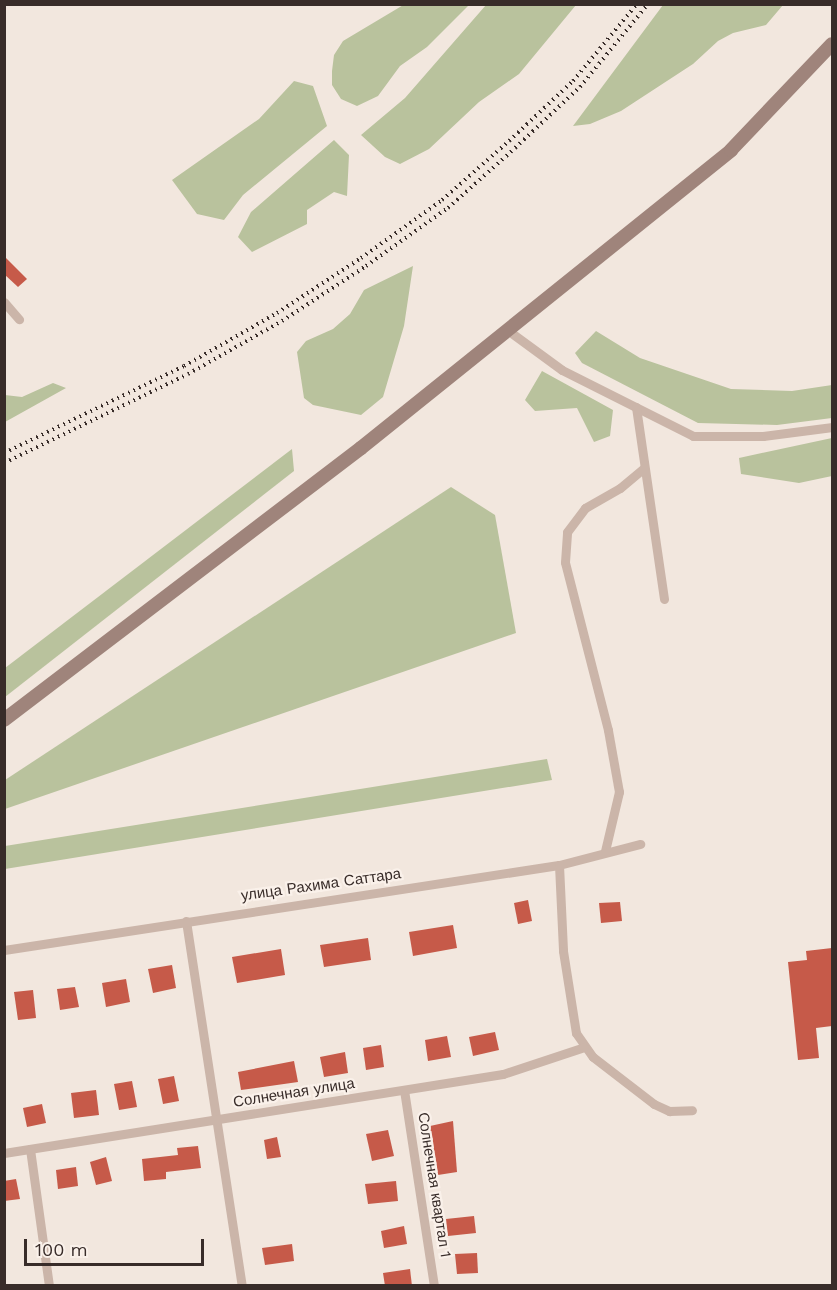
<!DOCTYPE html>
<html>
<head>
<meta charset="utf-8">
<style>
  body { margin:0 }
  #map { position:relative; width:837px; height:1290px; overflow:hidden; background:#f2e7de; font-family:"Work Sans",sans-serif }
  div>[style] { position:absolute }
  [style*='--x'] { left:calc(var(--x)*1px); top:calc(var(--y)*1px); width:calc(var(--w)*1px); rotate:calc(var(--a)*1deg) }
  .green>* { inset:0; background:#b9c29d }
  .building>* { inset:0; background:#c65a49 }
  .minor>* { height:9px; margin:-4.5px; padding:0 4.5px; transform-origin:4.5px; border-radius:4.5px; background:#cbb5a9 }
  .secondary>* { height:14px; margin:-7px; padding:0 7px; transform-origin:7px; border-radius:7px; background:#9f847b }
  .rail>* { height:4px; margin-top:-2px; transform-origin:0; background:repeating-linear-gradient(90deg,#382c29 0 1.5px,transparent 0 6px) }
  span { translate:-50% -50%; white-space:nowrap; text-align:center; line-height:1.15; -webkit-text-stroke:4.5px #faf1ea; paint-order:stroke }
  .street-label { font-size:15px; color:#382c29 }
  .frame { position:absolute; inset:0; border:6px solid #382c29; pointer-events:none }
  .scale { position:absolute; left:24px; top:1239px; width:180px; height:27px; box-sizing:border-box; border:3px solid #382c29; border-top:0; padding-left:8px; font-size:18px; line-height:21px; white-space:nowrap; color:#382c29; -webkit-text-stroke:4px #faf1ea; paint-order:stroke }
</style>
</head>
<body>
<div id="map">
  <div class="green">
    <div style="clip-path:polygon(405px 4px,469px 5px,427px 47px,400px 66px,378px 96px,357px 106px,341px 99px,332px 85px,332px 71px,334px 55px,343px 41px)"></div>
    <div style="clip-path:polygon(486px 5px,576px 5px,519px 74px,479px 102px,429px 149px,400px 164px,385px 157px,361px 135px,405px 98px)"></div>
    <div style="clip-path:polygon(663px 5px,783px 5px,766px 25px,733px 33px,718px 41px,693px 64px,621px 111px,590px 124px,573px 126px)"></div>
    <div style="clip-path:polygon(294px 81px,313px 86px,327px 126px,243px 195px,224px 220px,197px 214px,172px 180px,259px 119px)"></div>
    <div style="clip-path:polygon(334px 140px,349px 155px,347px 196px,334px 192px,307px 210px,307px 224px,252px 252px,238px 237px,251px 212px)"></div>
    <div style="clip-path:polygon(413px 266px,404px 326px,383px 397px,361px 415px,313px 405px,304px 398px,297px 352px,306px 341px,333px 329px,350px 314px,364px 290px)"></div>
    <div style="clip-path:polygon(596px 331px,640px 358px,731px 389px,792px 391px,832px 385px,832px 418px,777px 425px,698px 423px,582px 363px,575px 353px)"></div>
    <div style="clip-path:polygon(542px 371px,613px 410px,610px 436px,594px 442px,577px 408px,535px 411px,525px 400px)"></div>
    <div style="clip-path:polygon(53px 383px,66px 388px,5px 422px,5px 395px,22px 397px)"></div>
    <div style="clip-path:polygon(832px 438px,832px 476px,799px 483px,741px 474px,739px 458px)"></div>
    <div style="clip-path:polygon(292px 449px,294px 471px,5px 697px,5px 668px)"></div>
    <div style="clip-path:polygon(451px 487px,495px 515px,516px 633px,5px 809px,5px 780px)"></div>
    <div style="clip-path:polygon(547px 759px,552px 780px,5px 869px,5px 846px)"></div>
  </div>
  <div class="building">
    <div style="clip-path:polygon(4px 256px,27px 279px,18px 287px,4px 274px)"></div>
    <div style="clip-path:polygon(528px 900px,532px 921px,518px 924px,514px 903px)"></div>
    <div style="clip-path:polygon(620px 902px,622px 921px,601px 923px,599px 903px)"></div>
    <div style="clip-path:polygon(453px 925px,457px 948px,413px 956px,409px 932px)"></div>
    <div style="clip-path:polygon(368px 938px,371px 960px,324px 967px,320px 945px)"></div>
    <div style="clip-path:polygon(832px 948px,832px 1026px,816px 1028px,819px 1058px,798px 1060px,788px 962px,807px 960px,806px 951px)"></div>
    <div style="clip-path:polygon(281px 949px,285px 975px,237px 983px,232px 957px)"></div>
    <div style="clip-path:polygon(172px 965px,176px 988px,153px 993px,148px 969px)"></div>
    <div style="clip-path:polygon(126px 979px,130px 1002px,106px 1007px,102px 983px)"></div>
    <div style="clip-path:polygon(75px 987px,79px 1007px,60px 1010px,57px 989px)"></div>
    <div style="clip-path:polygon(33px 990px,36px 1018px,18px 1020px,14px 992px)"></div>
    <div style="clip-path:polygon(495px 1032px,499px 1050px,473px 1056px,469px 1037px)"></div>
    <div style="clip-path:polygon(447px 1036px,451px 1057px,428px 1061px,425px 1040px)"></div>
    <div style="clip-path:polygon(381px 1045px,384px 1067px,366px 1070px,363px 1048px)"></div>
    <div style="clip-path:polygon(345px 1052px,348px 1073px,324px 1077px,320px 1057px)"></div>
    <div style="clip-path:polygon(294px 1061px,298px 1082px,241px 1090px,238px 1072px)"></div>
    <div style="clip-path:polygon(174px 1076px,179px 1101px,163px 1104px,158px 1079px)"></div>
    <div style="clip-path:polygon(132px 1081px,137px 1107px,119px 1110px,114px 1084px)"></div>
    <div style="clip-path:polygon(96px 1090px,99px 1115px,74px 1118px,71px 1093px)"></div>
    <div style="clip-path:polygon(42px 1104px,46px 1123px,27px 1127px,23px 1108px)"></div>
    <div style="clip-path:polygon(453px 1121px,457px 1172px,438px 1175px,430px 1126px)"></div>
    <div style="clip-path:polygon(388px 1130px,394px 1156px,372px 1161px,366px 1134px)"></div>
    <div style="clip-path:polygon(277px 1137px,281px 1157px,267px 1159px,264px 1140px)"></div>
    <div style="clip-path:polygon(198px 1146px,201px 1168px,166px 1172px,166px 1179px,144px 1181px,142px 1159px,178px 1155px,177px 1148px)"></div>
    <div style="clip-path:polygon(106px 1157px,112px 1181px,96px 1185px,90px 1162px)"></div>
    <div style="clip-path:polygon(76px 1167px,78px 1186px,58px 1189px,56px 1170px)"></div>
    <div style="clip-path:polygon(16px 1179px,20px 1199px,4px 1201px,4px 1181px)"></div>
    <div style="clip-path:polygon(396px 1181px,398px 1201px,368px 1204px,365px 1184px)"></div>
    <div style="clip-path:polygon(474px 1216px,476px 1233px,448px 1236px,446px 1219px)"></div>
    <div style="clip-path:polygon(404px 1226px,407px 1244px,384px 1248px,381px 1231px)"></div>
    <div style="clip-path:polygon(292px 1244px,294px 1261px,265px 1265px,262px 1248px)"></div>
    <div style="clip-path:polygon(477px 1253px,478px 1273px,457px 1274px,455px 1254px)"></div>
    <div style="clip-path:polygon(410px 1269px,412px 1286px,385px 1286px,383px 1273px)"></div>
  </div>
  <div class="minor">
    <div style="--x:4;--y:302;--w:23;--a:49"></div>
    <div style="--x:506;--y:329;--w:69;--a:36.2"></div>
    <div style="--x:562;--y:370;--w:147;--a:26.7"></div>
    <div style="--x:693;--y:436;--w:70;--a:0"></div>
    <div style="--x:763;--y:436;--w:70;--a:-7.4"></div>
    <div style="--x:636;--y:407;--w:194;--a:81.7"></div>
    <div style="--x:605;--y:851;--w:61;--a:-76.7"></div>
    <div style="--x:619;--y:792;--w:63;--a:-100.1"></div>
    <div style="--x:608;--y:730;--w:173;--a:-104.4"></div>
    <div style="--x:565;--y:562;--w:30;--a:-86"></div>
    <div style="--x:567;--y:532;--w:30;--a:-53"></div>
    <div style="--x:585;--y:508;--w:40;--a:-29.7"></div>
    <div style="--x:620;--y:488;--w:31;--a:-40"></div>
    <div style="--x:559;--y:865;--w:86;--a:87.3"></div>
    <div style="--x:563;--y:951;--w:83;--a:81"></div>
    <div style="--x:576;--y:1033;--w:29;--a:55"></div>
    <div style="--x:593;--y:1057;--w:77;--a:37.6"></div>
    <div style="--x:654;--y:1104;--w:17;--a:25"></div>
    <div style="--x:669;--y:1111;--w:23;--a:-2"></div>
    <div style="--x:186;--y:921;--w:369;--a:81.3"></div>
    <div style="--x:4;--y:950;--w:561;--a:-8.71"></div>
    <div style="--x:559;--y:865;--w:84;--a:-14.5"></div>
    <div style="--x:404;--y:1090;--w:198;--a:81.3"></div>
    <div style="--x:30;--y:1149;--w:138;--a:82.1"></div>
    <div style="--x:4;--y:1153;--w:505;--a:-9"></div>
    <div style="--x:503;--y:1074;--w:85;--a:-18.4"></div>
  </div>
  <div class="secondary">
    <div style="--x:4;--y:720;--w:449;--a:-37.3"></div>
    <div style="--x:361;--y:448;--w:475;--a:-38.8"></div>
    <div style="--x:731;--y:150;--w:146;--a:-46.4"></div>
  </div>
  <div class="rail">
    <div style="--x:4;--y:453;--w:200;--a:-25.8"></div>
    <div style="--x:184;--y:366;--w:107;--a:-29.7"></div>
    <div style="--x:277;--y:313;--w:100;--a:-33.2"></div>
    <div style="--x:361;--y:258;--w:100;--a:-35.6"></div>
    <div style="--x:442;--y:200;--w:89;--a:-41.4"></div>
    <div style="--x:509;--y:141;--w:88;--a:-43.2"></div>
    <div style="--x:573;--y:81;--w:100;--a:-50.3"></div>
    <div style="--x:4;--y:463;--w:204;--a:-25.8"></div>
    <div style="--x:188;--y:374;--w:108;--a:-29.4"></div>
    <div style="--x:282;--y:321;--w:100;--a:-33.2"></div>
    <div style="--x:366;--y:266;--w:100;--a:-35.3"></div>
    <div style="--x:448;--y:208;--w:90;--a:-41.8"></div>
    <div style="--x:515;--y:148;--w:89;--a:-43.2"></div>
    <div style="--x:580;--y:87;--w:107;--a:-50.7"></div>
  </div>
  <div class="street-label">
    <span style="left:321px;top:885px;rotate:-8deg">улица Рахима Саттара</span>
    <span style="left:294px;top:1093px;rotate:-9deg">Солнечная улица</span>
    <span style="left:434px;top:1185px;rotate:81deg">Солнечная квартал 1</span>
  </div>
  <div class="frame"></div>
  <div class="scale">100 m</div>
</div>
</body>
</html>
